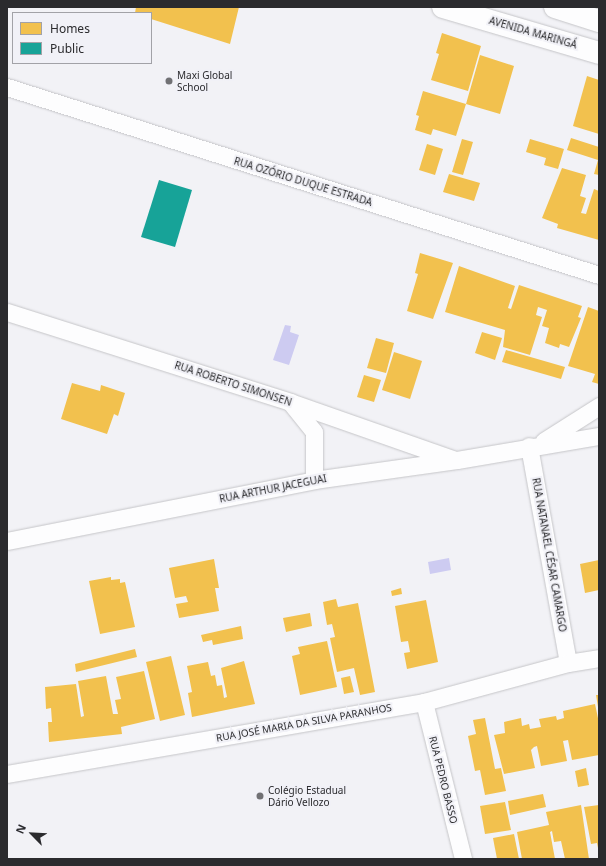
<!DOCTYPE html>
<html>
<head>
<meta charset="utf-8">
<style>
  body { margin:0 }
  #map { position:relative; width:606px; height:866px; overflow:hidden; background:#f2f2f6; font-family:"Noto Sans",sans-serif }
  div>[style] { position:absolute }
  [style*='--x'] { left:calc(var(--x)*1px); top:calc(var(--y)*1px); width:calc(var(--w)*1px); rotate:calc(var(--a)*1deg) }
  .water>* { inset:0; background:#cdcbf1 }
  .homes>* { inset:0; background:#f2c14e }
  .public>* { inset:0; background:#17a398 }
  .roads { filter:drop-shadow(0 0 1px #c5c5c8) drop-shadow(0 0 1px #c5c5c8) }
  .minor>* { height:17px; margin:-8.5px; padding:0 8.5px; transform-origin:8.5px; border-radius:8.5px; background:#fdfdfe }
  .secondary>* { height:22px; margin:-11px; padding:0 11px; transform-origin:11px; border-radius:11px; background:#fdfdfe }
  .dots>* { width:11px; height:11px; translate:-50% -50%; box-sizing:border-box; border:2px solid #f1f1f7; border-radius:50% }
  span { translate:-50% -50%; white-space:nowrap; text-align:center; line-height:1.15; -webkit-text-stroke:4px #f1f1f7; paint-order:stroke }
  .street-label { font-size:10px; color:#2b2b2e }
  .poi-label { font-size:10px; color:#2b2b2e }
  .left { translate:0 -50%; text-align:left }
  .frame { position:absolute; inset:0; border:8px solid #2b2b2e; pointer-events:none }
  .legend { position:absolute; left:12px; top:12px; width:140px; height:52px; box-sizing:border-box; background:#f1f1f7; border:1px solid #a2a2a7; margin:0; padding:5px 7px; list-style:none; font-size:12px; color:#2b2b2e }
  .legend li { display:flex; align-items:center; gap:8px; height:20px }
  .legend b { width:20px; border:1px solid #a2a2a7 }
  .north { position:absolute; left:12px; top:814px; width:40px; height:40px; -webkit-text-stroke:3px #f1f1f7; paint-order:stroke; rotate:294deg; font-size:11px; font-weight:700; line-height:16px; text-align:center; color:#2b2b2e }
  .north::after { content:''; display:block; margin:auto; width:14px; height:18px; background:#2b2b2e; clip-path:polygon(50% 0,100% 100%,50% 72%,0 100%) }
</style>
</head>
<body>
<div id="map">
  <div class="water">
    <div style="clip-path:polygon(285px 325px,291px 326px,290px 332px,299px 335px,289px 365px,273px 360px)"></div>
    <div style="clip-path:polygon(449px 558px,451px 570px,430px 574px,428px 562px)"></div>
  </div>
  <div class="homes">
    <div style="clip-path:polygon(136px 7px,239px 7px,230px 44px,151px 19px,151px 13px,135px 13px)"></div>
    <div style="clip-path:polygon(442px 33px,481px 46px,468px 91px,431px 80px,439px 54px,436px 53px)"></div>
    <div style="clip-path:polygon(480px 55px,514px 66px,500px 114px,466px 104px,456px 136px,433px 129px,431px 135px,415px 130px,419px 116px,416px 115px,423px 91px,466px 104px)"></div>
    <div style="clip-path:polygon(587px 76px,599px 80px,599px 134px,573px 126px)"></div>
    <div style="clip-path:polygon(571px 138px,599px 147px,598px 160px,567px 150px)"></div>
    <div style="clip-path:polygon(462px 139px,473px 142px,463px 175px,452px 172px)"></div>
    <div style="clip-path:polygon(530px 139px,564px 149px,558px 169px,544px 165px,546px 158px,526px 152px)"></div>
    <div style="clip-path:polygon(427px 144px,443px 149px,435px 175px,419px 170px)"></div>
    <div style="clip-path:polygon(598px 160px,599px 160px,599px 175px,594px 174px)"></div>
    <div style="clip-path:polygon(562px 168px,586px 175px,580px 196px,586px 198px,581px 213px,586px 214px,594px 189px,599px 191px,599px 240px,557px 228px,558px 224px,542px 218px)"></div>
    <div style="clip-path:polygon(449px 174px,480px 183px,474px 201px,443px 192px)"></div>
    <div style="clip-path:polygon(420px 253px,453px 263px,433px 319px,407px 311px,418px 274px,415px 273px)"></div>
    <div style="clip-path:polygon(459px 266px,515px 286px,508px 308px,511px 309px,519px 285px,582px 306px,578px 317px,581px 318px,569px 347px,560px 344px,559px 348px,545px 343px,549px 328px,542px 326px,547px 310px,538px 307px,536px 315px,542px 317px,530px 355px,503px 347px,505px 330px,445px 312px)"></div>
    <div style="clip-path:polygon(588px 307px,599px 311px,599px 384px,592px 382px,595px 374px,568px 366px)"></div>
    <div style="clip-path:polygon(482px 332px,502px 338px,495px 360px,475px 353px)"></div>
    <div style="clip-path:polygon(376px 338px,394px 343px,386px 373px,367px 368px)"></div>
    <div style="clip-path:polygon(506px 350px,565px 367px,561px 379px,502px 362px)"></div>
    <div style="clip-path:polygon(394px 352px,422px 361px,410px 399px,382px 390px)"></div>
    <div style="clip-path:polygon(364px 375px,381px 380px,374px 402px,357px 397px)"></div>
    <div style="clip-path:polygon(72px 383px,100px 391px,101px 385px,125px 393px,118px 416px,114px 414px,107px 434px,61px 419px)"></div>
    <div style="clip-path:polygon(214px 559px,219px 588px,215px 588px,219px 611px,179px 618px,176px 604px,188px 602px,186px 596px,175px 598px,169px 568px)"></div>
    <div style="clip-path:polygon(599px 560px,599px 590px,585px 593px,580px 564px)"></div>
    <div style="clip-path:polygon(111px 577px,111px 580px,120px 579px,120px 583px,125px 582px,135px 627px,100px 634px,89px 581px)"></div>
    <div style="clip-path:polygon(401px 588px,402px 594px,392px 596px,391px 591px)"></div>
    <div style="clip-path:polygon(336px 599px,338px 607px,358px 603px,375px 692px,360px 695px,354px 668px,337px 672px,330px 638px,335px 637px,332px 624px,327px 625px,323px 602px)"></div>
    <div style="clip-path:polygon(426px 600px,438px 662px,407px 669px,404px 653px,410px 652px,408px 641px,401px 642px,395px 606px)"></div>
    <div style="clip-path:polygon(310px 613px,312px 626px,286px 632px,283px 618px)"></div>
    <div style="clip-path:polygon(241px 626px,243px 639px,213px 645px,212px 640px,203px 642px,201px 635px)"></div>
    <div style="clip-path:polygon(327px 641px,337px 687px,300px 695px,292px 656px,300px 654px,298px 647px)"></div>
    <div style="clip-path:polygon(135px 649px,137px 657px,76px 672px,75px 664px)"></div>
    <div style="clip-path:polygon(171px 656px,185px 715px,160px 721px,146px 662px)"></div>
    <div style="clip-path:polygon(244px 661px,255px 704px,192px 717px,188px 693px,192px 692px,187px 666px,208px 662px,211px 676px,215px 675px,217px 686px,222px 685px,224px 698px,227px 697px,221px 668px)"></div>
    <div style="clip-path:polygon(144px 671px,155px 719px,121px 727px,122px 734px,49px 742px,48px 722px,52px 722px,51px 708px,46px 709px,45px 687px,76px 684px,81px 717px,84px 716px,78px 681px,106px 676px,113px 714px,118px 714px,115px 700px,121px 699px,116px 677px)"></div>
    <div style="clip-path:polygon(350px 676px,354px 692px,344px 694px,341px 678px)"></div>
    <div style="clip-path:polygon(596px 695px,599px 695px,599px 707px,598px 707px)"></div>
    <div style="clip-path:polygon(595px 704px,599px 723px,599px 755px,572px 760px,568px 740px,563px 741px,567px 761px,541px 766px,537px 746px,534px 747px,531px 750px,535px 768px,504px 774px,494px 735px,505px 733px,504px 722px,521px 718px,522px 726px,529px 724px,530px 729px,541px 727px,539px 719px,556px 716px,557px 720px,564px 718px,563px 711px)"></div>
    <div style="clip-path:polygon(485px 718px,495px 769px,501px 768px,506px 791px,485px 795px,480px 770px,475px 771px,468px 736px,476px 734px,473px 720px)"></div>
    <div style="clip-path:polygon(586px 768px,589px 785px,578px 787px,575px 771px)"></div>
    <div style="clip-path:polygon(543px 794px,546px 807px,510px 815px,508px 801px)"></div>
    <div style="clip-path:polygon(505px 802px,511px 830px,485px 834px,480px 806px)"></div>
    <div style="clip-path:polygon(581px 805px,589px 859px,565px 859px,561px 841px,554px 842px,552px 831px,550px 832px,555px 859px,522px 859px,517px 832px,549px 825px,546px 812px)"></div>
    <div style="clip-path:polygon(599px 805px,599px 848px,598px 848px,597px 843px,591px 844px,584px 807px)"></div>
    <div style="clip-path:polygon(514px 834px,519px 859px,497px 859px,493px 838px)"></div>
  </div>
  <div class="public">
    <div style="clip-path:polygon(159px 180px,192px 190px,175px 247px,141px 237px)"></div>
  </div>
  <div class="roads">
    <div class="minor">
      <div style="--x:7;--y:87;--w:621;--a:17.62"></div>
      <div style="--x:7;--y:312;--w:297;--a:17.6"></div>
      <div style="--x:290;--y:402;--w:173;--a:19.3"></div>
      <div style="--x:290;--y:402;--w:38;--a:51"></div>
      <div style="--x:314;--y:432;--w:48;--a:90"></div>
      <div style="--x:544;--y:441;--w:65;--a:-32.5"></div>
      <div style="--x:529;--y:446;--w:220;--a:79.8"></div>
      <div style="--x:7;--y:541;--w:313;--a:-11.2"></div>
      <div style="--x:314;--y:480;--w:144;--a:-8"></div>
      <div style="--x:457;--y:460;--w:144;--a:-9.6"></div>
      <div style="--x:424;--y:702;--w:162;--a:76"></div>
      <div style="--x:7;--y:774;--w:423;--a:-9.8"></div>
      <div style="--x:424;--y:702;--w:149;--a:-15.2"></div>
      <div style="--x:568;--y:663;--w:31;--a:-9"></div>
    </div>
    <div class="secondary">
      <div style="--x:443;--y:7;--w:163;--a:16.4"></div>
      <div style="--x:555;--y:7;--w:46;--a:17.7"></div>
    </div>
  </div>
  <div class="dots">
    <div style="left:169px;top:81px;background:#717174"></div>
    <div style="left:260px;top:796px;background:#717174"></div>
  </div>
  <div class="street-label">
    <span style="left:533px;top:33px;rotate:16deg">AVENIDA MARINGÁ</span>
    <span style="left:303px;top:182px;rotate:17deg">RUA OZÓRIO DUQUE ESTRADA</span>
    <span style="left:233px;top:384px;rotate:18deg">RUA ROBERTO SIMONSEN</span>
    <span style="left:273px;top:489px;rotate:-11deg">RUA ARTHUR JACEGUAI</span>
    <span style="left:549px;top:555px;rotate:80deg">RUA NATANAEL CÉSAR CAMARGO</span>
    <span style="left:304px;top:723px;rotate:-10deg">RUA JOSÉ MARIA DA SILVA PARANHOS</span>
    <span style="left:443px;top:780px;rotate:76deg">RUA PEDRO BASSO</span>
  </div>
  <div class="poi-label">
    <span class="left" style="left:177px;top:81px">Maxi Global<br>School</span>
    <span class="left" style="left:268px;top:796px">Colégio Estadual<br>Dário Vellozo</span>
  </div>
  <div class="frame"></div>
  <ul class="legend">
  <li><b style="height:11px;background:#f2c14e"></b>Homes</li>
  <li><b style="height:11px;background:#17a398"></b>Public</li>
  </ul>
  <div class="north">N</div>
</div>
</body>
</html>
